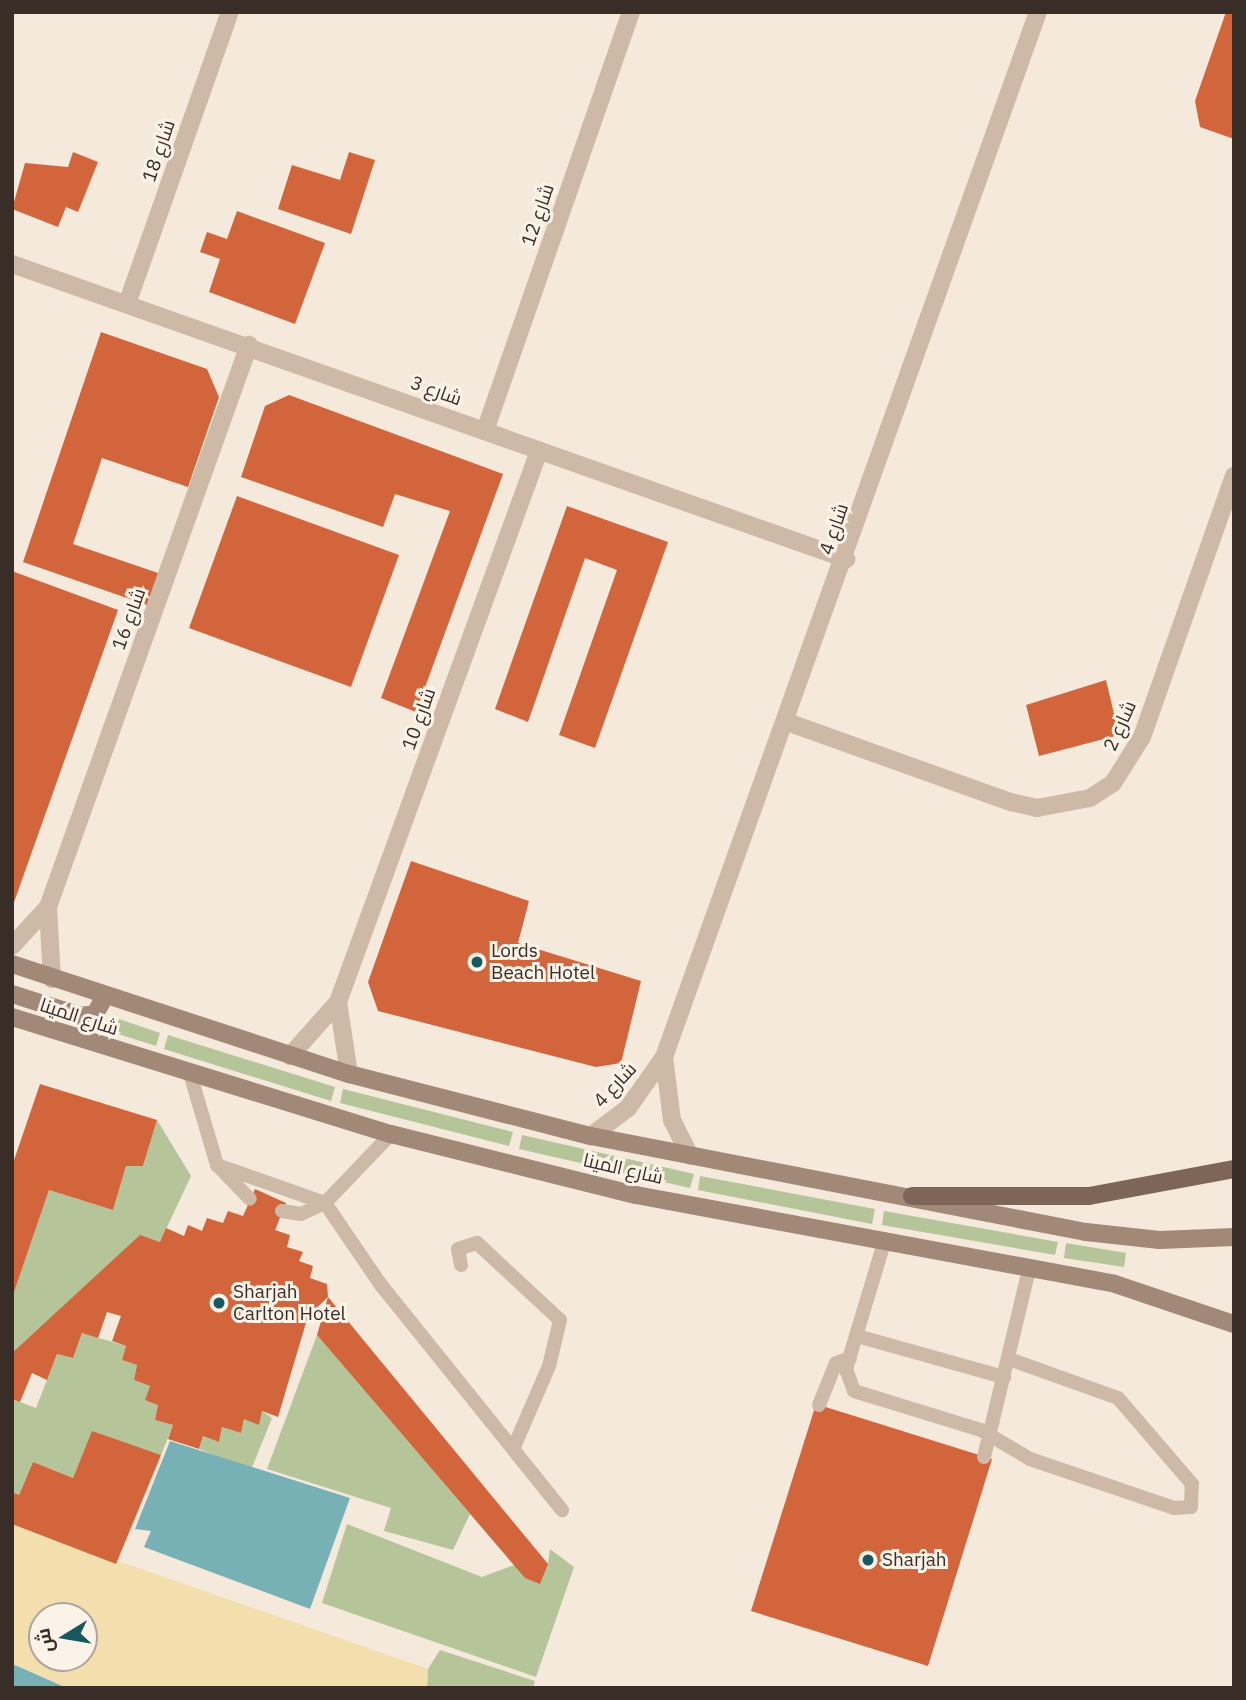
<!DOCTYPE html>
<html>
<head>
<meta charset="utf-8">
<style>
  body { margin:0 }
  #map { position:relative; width:1246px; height:1700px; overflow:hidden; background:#f4e9db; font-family:"IBM Plex Sans",Cairo,sans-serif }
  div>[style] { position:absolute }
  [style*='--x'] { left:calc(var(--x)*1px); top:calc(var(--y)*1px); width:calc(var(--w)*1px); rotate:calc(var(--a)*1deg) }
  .green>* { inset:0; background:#b5c599 }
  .sand>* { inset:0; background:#f3deae }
  .water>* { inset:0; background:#77b0b5 }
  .building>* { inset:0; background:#d2653b }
  .lane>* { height:14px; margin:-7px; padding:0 7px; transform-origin:7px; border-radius:7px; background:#ceb9a6 }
  .street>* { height:18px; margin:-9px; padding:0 9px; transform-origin:9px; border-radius:9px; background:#ceb9a6 }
  .secondary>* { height:18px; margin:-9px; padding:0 9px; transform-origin:9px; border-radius:9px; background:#a28877 }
  .primary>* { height:18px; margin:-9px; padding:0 9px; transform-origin:9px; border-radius:9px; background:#7d6557 }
  .dots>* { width:19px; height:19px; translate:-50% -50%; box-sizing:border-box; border:4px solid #fbf3e8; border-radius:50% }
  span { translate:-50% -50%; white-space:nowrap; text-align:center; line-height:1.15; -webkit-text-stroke:6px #fbf3e8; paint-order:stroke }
  .street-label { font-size:19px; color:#392d27 }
  .poi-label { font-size:19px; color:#392d27 }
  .left { translate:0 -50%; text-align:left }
  .frame { position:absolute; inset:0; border:14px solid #392d27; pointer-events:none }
  .north { position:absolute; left:28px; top:1602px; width:70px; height:70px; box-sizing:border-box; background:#fbf3e8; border:2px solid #ada49b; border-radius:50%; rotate:259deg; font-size:19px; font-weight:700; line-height:28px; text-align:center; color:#392d27 }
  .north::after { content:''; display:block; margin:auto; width:24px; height:32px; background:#18585f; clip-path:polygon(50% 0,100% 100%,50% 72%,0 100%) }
</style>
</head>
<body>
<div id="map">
  <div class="green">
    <div style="clip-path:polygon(119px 1019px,160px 1033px,156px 1046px,115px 1033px)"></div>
    <div style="clip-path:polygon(168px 1035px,335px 1087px,331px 1101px,164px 1049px)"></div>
    <div style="clip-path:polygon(343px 1089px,513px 1132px,509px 1146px,340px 1103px)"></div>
    <div style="clip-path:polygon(157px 1120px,191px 1176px,160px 1242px,140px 1236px,12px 1353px,12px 1297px,49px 1190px,113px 1210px,126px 1166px,143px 1166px)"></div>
    <div style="clip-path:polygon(522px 1135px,694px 1174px,690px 1188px,519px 1149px)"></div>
    <div style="clip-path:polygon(700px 1176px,875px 1209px,872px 1224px,698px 1190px)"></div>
    <div style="clip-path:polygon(884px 1211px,1058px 1242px,1055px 1255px,882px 1225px)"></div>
    <div style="clip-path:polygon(1066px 1243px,1126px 1253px,1124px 1267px,1064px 1258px)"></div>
    <div style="clip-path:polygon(82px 1333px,126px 1346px,122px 1360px,137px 1365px,134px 1380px,150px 1386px,146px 1399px,158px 1405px,155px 1420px,173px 1425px,161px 1455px,92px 1432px,73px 1478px,33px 1462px,19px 1495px,12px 1492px,12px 1399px,36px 1408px,57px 1354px,73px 1358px)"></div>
    <div style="clip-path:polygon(317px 1335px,470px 1514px,453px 1550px,384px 1531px,391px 1508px,267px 1469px)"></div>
    <div style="clip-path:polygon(262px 1411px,272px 1418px,251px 1470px,199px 1449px,203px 1436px,219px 1442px,222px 1427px,241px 1433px,244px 1419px)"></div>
    <div style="clip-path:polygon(347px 1524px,482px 1577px,514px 1565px,548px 1564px,550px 1549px,574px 1567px,536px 1677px,322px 1603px)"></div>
    <div style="clip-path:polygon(440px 1650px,535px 1681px,533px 1688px,427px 1688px,428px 1669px)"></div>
  </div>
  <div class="sand">
    <div style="clip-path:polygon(evenodd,12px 1524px,428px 1669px,427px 1688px,67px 1688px,12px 1664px,12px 1524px,42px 1616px,84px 1616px,84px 1658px,42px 1658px,42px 1616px)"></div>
  </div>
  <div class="water">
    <div style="clip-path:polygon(170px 1441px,350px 1498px,310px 1609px,144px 1547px,151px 1531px,135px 1529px)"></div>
    <div style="clip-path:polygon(12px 1664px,17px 1666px,67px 1688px,12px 1688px)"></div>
  </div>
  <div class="building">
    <div style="clip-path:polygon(1226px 12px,1234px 12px,1234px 139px,1200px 127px,1195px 101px)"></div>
    <div style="clip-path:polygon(73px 152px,98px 162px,78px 212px,66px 207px,58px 227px,12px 209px,25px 163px,68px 167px)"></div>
    <div style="clip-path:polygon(349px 152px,375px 160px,351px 234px,278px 209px,292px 165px,340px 180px)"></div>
    <div style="clip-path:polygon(237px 211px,325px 243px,295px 324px,209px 292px,220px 259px,200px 252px,207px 232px,227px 239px)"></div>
    <div style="clip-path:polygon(101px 332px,207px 369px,219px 397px,188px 487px,102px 458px,73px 544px,161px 574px,150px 606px,23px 562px)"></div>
    <div style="clip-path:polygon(289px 395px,503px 474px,416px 712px,381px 698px,450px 511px,395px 494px,383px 527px,241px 477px,265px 406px)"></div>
    <div style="clip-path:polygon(237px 496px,399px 555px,351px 687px,189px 628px)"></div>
    <div style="clip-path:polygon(567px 506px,668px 542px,595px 748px,559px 735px,617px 570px,585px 558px,528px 722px,495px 709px)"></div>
    <div style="clip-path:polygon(12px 571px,118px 610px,13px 905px,12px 905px)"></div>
    <div style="clip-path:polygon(1106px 680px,1119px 735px,1039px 756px,1026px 705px)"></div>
    <div style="clip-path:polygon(411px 861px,529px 901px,518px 943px,641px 981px,621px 1063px,596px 1067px,378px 1011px,368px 982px)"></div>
    <div style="clip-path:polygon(40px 1084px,157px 1120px,143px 1166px,126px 1166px,113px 1210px,49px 1190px,13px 1295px,12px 1166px)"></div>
    <div style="clip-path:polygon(255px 1189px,286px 1203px,275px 1230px,290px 1235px,287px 1247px,303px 1252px,299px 1261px,313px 1266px,310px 1278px,327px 1284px,328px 1297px,548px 1564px,540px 1584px,525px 1578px,317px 1335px,328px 1297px,308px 1316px,278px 1417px,262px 1411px,259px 1425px,244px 1419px,241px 1433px,222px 1427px,219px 1442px,203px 1436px,199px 1449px,168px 1439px,173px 1425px,155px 1420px,158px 1405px,145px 1400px,150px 1386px,134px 1380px,137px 1365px,122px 1360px,126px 1346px,112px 1341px,121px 1316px,107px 1312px,98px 1338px,82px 1333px,73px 1358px,57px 1354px,47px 1380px,32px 1373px,20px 1402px,12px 1399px,12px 1353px,140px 1235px,160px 1242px,166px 1228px,184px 1236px,188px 1225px,202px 1231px,207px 1218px,223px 1223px,228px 1211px,243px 1216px)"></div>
    <div style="clip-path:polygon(816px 1404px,992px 1459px,928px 1666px,751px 1611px)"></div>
    <div style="clip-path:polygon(92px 1431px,161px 1455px,116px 1564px,12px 1524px,12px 1492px,19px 1495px,33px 1462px,73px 1478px)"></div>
  </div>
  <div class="lane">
    <div style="--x:191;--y:1077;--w:92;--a:73.5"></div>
    <div style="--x:217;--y:1165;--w:47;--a:45.9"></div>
    <div style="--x:217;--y:1165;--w:114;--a:19.4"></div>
    <div style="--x:325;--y:1203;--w:99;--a:55.7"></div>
    <div style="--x:381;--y:1285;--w:289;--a:51.2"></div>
    <div style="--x:282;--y:1211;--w:19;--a:9"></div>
    <div style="--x:301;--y:1214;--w:26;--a:-25"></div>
    <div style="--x:325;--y:1203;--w:95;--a:-46.3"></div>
    <div style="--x:884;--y:1243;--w:132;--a:106.8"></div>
    <div style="--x:846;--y:1369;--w:23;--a:70"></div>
    <div style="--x:854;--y:1391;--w:133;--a:17.1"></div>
    <div style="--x:981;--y:1430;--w:57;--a:30.6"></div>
    <div style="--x:1030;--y:1459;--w:152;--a:18.8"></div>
    <div style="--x:1174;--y:1508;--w:17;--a:-3"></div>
    <div style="--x:1191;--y:1507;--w:23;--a:-88"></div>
    <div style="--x:1192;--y:1484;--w:113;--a:-130.7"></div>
    <div style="--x:1118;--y:1398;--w:116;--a:-160.3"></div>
    <div style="--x:461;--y:1265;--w:16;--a:-101"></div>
    <div style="--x:458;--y:1249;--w:20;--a:-18"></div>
    <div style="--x:477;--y:1243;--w:113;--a:42.9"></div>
    <div style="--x:560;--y:1320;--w:47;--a:103.4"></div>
    <div style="--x:549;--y:1366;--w:90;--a:113.4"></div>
    <div style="--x:857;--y:1336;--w:153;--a:15.6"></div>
    <div style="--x:819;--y:1405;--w:45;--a:-68"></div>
    <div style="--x:836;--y:1363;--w:15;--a:-20"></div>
    <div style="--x:984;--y:1457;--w:192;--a:-76.5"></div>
  </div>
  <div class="street">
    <div style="--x:12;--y:264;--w:885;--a:19.48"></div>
    <div style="--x:127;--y:304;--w:310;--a:-70.6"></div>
    <div style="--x:485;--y:431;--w:444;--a:-70.8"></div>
    <div style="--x:787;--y:722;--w:238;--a:19.7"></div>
    <div style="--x:1011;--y:802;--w:27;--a:13"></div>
    <div style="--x:1037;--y:808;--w:54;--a:-10.7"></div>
    <div style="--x:1090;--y:798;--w:27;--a:-33"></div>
    <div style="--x:1113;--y:783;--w:54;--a:-57.8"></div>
    <div style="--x:1142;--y:737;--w:277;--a:-70.6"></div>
    <div style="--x:12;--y:946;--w:53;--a:-47.3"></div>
    <div style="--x:52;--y:979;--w:72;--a:-93.2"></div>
    <div style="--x:48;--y:907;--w:597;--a:-70.32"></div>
    <div style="--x:338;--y:1002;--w:73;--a:81.3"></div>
    <div style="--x:290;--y:1056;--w:72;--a:-48.4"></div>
    <div style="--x:338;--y:1002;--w:587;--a:-69.96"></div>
    <div style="--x:664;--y:1057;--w:64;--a:82.8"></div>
    <div style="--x:672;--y:1120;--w:40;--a:63.4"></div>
    <div style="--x:591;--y:1136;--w:46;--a:-37.1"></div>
    <div style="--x:628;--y:1108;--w:62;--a:-54.8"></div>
    <div style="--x:664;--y:1057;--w:1110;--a:-70.31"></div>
  </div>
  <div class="secondary">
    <div style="--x:12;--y:964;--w:354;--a:18.1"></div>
    <div style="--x:349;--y:1074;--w:250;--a:14.4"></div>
    <div style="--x:591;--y:1136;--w:504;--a:10.98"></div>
    <div style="--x:1086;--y:1232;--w:74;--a:6.2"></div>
    <div style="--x:1160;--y:1240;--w:74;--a:-2.3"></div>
    <div style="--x:12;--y:994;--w:72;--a:17.7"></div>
    <div style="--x:81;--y:1016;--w:14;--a:-8"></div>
    <div style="--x:95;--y:1014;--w:21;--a:-61"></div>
    <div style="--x:12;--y:1017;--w:397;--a:17.2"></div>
    <div style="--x:391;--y:1134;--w:252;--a:14"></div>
    <div style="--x:636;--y:1195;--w:487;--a:10.5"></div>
    <div style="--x:1115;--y:1284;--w:126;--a:18.6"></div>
  </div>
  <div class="primary">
    <div style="--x:912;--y:1196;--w:177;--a:0"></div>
    <div style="--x:1089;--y:1196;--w:147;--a:-10.5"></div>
  </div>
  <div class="dots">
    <div style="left:477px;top:962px;background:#18585f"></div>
    <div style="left:219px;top:1303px;background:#18585f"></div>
    <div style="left:868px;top:1560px;background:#18585f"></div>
  </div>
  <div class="street-label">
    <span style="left:159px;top:151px;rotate:-71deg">شارع 18</span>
    <span style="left:538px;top:215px;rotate:-71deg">شارع 12</span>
    <span style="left:436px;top:391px;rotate:20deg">شارع 3</span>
    <span style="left:834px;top:529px;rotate:-71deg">شارع 4</span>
    <span style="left:129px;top:619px;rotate:-70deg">شارع 16</span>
    <span style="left:419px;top:719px;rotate:-70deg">شارع 10</span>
    <span style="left:1120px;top:726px;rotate:-66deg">شارع 2</span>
    <span style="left:79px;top:1017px;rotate:18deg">شارع المينا</span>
    <span style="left:615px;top:1085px;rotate:-47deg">شارع 4</span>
    <span style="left:623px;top:1169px;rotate:13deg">شارع المينا</span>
  </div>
  <div class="poi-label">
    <span class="left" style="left:491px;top:962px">Lords<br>Beach Hotel</span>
    <span class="left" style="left:233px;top:1303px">Sharjah<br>Carlton Hotel</span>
    <span class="left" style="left:882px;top:1560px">Sharjah</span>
  </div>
  <div class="frame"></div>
  <div class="north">ش</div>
</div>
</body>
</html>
